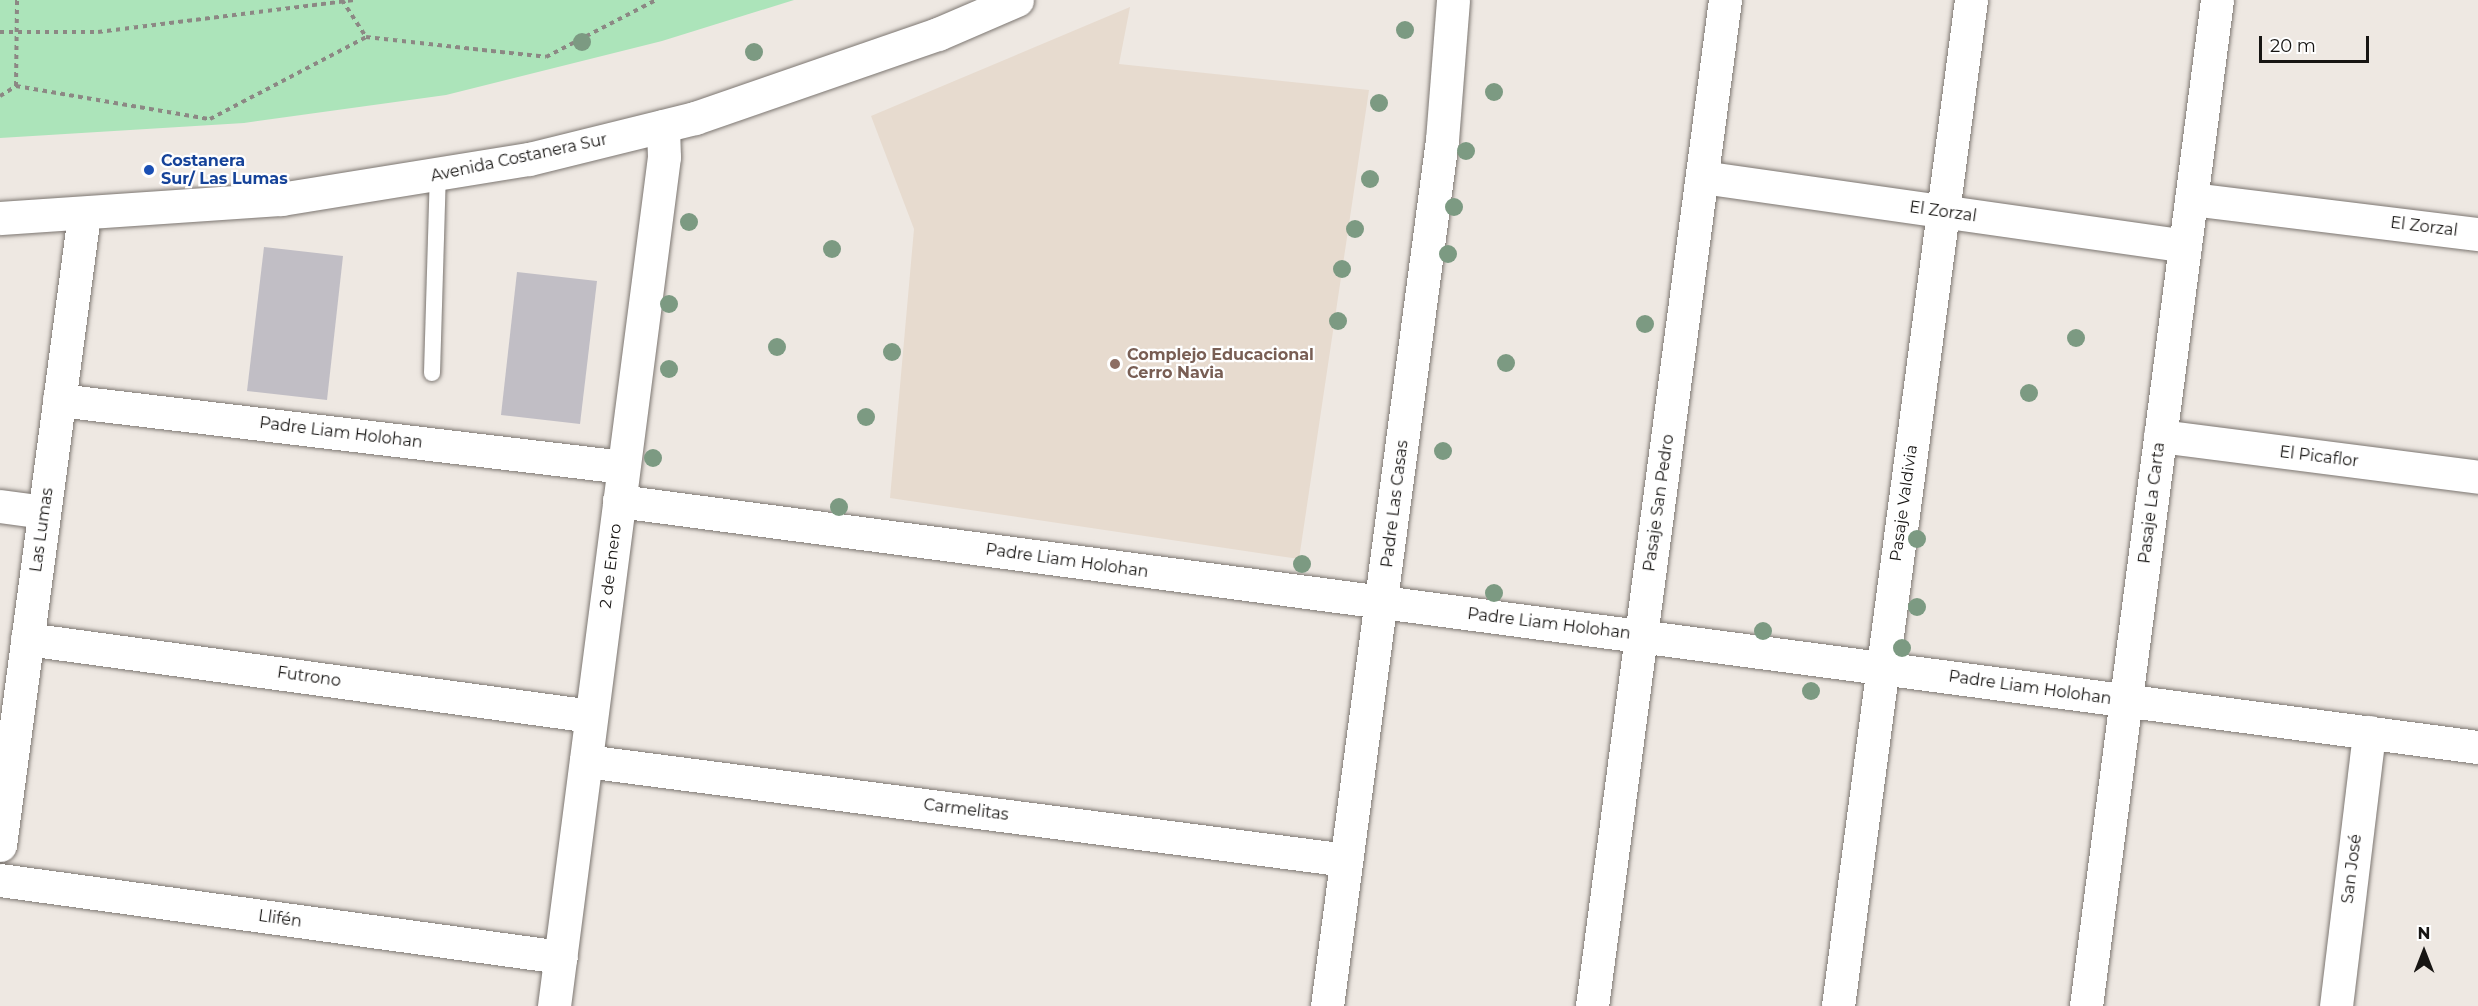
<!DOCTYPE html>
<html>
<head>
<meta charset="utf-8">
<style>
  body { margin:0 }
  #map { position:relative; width:2478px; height:1006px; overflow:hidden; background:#eee8e2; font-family:Montserrat,sans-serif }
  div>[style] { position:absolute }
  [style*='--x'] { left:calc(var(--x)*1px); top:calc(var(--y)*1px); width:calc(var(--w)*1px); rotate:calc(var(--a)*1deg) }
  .built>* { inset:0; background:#e7dbcf }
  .green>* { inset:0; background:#ace4ba }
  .building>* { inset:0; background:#c1bec5 }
  .path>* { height:4px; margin-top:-2px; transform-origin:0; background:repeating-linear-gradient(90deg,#8c8884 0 4.5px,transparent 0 9px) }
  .roads { filter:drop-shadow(0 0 2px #7c7671) drop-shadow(0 0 2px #7c7671) }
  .service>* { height:16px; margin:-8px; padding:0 8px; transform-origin:8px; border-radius:8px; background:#fff }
  .minor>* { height:33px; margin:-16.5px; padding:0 16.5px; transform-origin:16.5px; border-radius:16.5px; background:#fff }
  .secondary>* { height:33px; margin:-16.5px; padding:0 16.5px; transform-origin:16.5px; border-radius:16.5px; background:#fff }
  .trees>* { width:18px; height:18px; margin:-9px; border-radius:50%; background:#7c9a82 }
  .dots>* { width:16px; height:16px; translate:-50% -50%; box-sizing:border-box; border:3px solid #fff; border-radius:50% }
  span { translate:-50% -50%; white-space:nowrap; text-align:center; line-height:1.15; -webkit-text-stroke:4.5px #fff; paint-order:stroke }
  .street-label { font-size:16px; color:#171513 }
  .transit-label { font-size:16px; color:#164399; font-weight:700 }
  .left { translate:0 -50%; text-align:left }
  .education-label { font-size:16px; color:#785e54; font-weight:700 }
  .north { position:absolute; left:2394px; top:922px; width:60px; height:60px; -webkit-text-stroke:4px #fff; paint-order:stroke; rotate:0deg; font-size:16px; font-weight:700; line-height:24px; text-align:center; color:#171513 }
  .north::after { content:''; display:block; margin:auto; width:21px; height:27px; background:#171513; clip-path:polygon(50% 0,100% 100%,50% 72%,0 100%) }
  .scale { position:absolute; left:2259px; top:36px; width:110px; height:27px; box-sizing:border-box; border:3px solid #171513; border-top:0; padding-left:8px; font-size:18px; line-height:21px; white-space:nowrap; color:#171513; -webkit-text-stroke:4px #fff; paint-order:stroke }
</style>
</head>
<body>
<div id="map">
  <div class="built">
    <div style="clip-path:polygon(1130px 7px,1119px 64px,1369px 90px,1299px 559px,890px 498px,914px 229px,871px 116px)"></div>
  </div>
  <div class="green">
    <div style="clip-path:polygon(0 0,794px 0,662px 41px,446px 95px,244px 123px,0 138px)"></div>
  </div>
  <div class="building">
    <div style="clip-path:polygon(264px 247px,343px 256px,327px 400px,247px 391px)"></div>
    <div style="clip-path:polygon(517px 272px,597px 281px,580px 424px,501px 415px)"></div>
  </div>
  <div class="path">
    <div style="--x:342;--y:0;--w:44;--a:57"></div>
    <div style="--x:0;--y:32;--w:98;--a:0"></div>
    <div style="--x:98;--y:32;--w:260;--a:-7.1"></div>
    <div style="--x:16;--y:86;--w:86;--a:-89.3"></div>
    <div style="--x:0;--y:96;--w:19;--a:-32"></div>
    <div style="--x:16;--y:86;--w:197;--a:9.7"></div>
    <div style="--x:210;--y:119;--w:176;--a:-27.7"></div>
    <div style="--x:366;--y:37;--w:181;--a:6.3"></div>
    <div style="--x:546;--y:57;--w:124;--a:-27.4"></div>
  </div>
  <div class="roads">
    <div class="service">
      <div style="--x:432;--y:373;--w:197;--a:-88.3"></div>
    </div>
    <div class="minor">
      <div style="--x:1702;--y:177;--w:488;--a:8.1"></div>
      <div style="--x:2191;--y:199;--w:289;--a:7"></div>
      <div style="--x:59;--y:400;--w:568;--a:6.77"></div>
      <div style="--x:2160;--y:436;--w:321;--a:7.3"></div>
      <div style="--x:619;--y:501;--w:1875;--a:7.54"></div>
      <div style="--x:0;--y:506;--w:44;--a:7.8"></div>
      <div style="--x:27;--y:639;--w:569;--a:7.77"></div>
      <div style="--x:586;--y:761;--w:766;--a:7.42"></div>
      <div style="--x:0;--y:845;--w:636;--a:-82.41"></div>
      <div style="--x:0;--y:880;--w:566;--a:7.82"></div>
      <div style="--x:554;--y:1006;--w:856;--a:-82.62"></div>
      <div style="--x:664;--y:157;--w:31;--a:-92"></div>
      <div style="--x:1327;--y:1006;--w:874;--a:-82.44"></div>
      <div style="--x:1442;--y:140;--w:140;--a:-85.5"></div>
      <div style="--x:1592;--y:1006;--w:1015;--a:-82.47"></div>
      <div style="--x:1838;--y:1006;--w:1015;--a:-82.47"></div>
      <div style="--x:2086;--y:1006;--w:1014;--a:-82.58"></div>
      <div style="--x:2336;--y:1006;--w:276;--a:-83.1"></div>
    </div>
    <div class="secondary">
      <div style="--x:0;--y:218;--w:282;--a:-3.9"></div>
      <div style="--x:281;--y:199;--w:251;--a:-9.2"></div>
      <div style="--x:529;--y:159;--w:171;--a:-13.9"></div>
      <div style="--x:695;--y:118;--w:257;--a:-19.1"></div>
      <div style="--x:938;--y:34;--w:86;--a:-23.3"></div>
    </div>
  </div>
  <div class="trees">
    <div style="left:1405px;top:30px"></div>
    <div style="left:582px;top:42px"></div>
    <div style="left:754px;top:52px"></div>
    <div style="left:1494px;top:92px"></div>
    <div style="left:1379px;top:103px"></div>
    <div style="left:1466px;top:151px"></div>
    <div style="left:1370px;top:179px"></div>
    <div style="left:1454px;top:207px"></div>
    <div style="left:689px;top:222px"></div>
    <div style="left:1355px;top:229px"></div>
    <div style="left:832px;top:249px"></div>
    <div style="left:1448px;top:254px"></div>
    <div style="left:1342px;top:269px"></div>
    <div style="left:669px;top:304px"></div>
    <div style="left:1338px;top:321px"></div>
    <div style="left:1645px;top:324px"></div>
    <div style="left:2076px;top:338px"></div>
    <div style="left:777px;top:347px"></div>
    <div style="left:892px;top:352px"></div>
    <div style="left:1506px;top:363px"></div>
    <div style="left:669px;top:369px"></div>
    <div style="left:2029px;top:393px"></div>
    <div style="left:866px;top:417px"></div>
    <div style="left:1443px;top:451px"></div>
    <div style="left:653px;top:458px"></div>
    <div style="left:839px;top:507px"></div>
    <div style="left:1917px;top:539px"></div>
    <div style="left:1302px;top:564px"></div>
    <div style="left:1494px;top:593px"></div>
    <div style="left:1917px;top:607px"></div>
    <div style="left:1763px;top:631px"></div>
    <div style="left:1902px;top:648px"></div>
    <div style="left:1811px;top:691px"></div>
  </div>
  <div class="dots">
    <div style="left:149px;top:170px;background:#1a4fb4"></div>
    <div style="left:1115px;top:364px;background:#8d6e63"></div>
  </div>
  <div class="street-label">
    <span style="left:519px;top:158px;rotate:-12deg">Avenida Costanera Sur</span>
    <span style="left:1943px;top:212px;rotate:8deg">El Zorzal</span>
    <span style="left:2424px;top:227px;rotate:7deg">El Zorzal</span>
    <span style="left:341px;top:433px;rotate:7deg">Padre Liam Holohan</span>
    <span style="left:2319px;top:457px;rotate:7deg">El Picaflor</span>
    <span style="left:1659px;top:503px;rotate:-82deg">Pasaje San Pedro</span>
    <span style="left:1904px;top:503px;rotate:-82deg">Pasaje Valdivia</span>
    <span style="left:2152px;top:503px;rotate:-83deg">Pasaje La Carta</span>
    <span style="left:1395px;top:504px;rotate:-83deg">Padre Las Casas</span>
    <span style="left:42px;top:530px;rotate:-82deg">Las Lumas</span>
    <span style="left:1067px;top:561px;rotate:8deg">Padre Liam Holohan</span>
    <span style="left:611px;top:566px;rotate:-83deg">2 de Enero</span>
    <span style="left:1549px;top:624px;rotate:7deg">Padre Liam Holohan</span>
    <span style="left:309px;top:677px;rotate:8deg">Futrono</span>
    <span style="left:2030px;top:688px;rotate:8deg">Padre Liam Holohan</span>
    <span style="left:966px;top:810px;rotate:7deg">Carmelitas</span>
    <span style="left:2352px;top:869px;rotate:-83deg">San José</span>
    <span style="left:280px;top:919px;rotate:8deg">Llifén</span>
  </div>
  <div class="transit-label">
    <span class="left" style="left:161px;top:170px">Costanera<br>Sur/ Las Lumas</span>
  </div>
  <div class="education-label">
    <span class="left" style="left:1127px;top:364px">Complejo Educacional<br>Cerro Navia</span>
  </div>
  <div class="north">N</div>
  <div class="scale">20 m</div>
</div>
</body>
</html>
